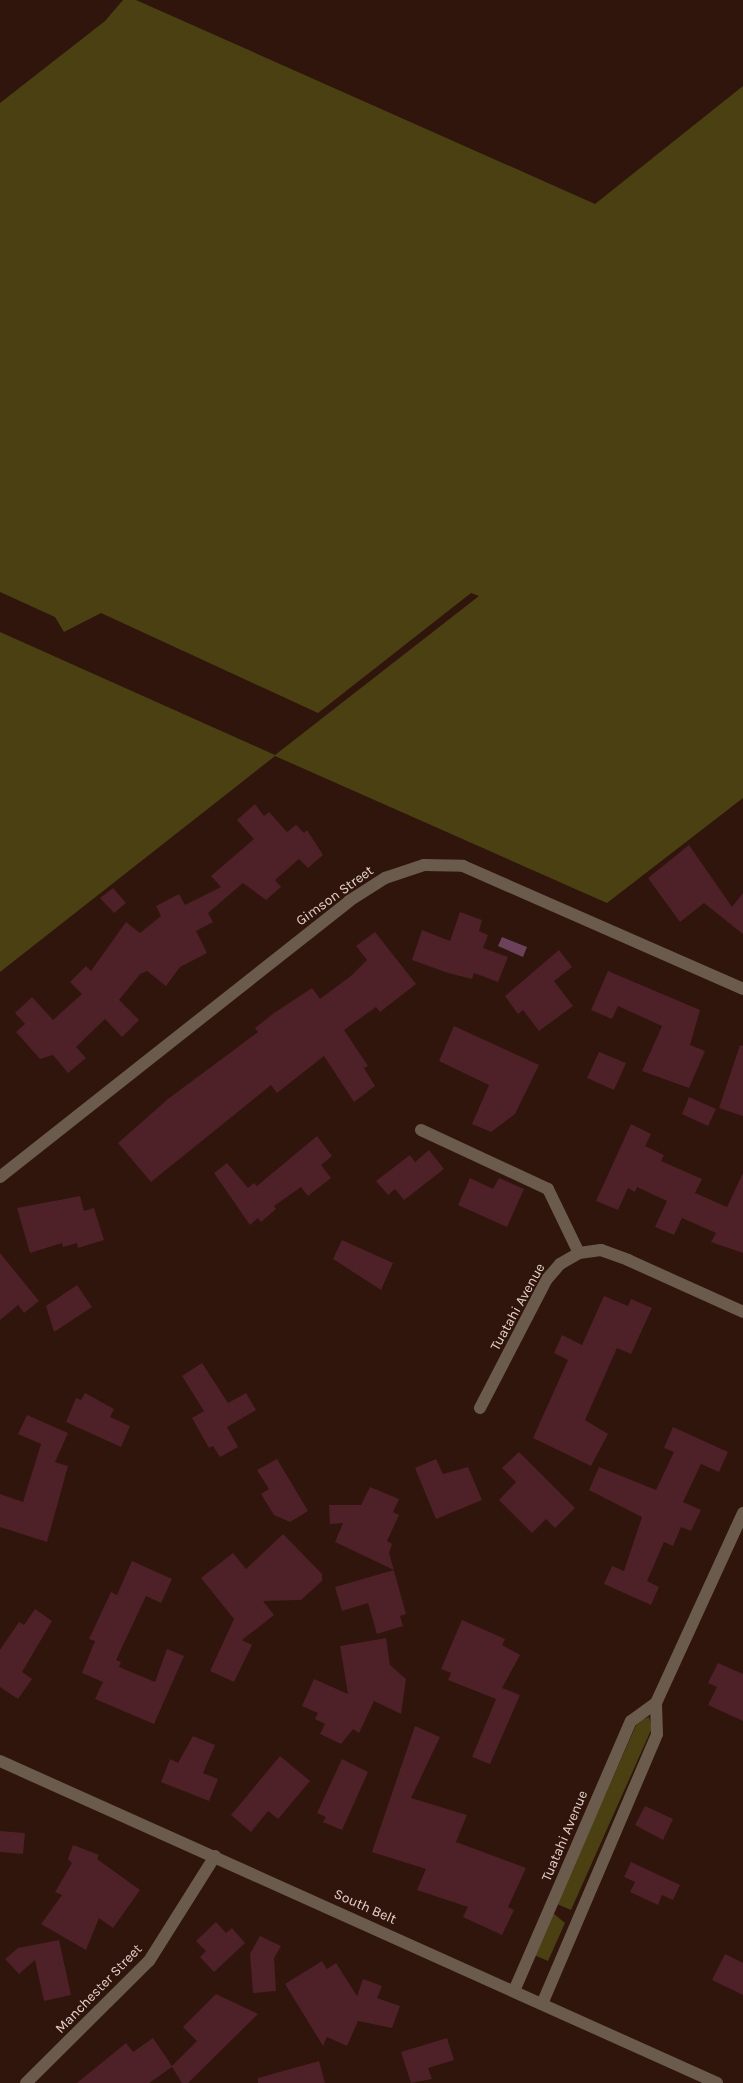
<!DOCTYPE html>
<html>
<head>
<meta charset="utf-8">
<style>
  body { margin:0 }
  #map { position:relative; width:743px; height:2083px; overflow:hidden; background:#2f150c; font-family:Karla,sans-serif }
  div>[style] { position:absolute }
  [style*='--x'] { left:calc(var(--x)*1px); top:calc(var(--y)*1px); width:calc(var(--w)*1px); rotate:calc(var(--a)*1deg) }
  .green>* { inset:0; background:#4a4011 }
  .water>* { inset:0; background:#6c415a }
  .building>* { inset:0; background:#4e2027 }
  .minor>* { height:12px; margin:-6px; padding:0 6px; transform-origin:6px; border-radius:6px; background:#6a5b4c }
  span { translate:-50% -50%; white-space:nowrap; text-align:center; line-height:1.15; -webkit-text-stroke:4px #2f150c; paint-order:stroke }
  .street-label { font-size:14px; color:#e4d1ca }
</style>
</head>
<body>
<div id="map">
  <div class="green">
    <div style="clip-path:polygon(123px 0,136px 0,595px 204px,743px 86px,743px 798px,607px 903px,275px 756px,0 972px,0 632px,275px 755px,479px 596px,471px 593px,318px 713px,101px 613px,64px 632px,55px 617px,0 592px,0 103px,105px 21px)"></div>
    <div style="clip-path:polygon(649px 1717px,652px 1728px,571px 1910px,557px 1904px,638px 1721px)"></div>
    <div style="clip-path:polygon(553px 1913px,565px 1923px,548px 1961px,534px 1955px)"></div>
  </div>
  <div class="water">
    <div style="clip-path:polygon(502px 937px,527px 947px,523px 957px,498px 946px)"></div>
  </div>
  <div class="building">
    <div style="clip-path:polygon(255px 804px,264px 816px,269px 812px,287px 832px,296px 825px,304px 833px,307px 830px,323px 855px,308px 868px,299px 859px,275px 880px,281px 887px,266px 900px,243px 883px,208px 913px,213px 922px,196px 931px,207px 953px,180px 967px,166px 986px,147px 971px,140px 974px,119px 1000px,139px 1020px,122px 1037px,105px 1019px,76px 1047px,86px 1058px,68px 1073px,53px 1055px,40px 1059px,16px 1032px,25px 1024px,15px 1013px,32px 997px,53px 1020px,82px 994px,70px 982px,86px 966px,91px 971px,126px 922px,140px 933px,161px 916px,156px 906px,179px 894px,185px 905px,221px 887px,211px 876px,254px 839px,237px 820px)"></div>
    <div style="clip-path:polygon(689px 845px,732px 907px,743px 893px,743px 934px,704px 903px,680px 922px,648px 878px)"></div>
    <div style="clip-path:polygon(113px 888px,126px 903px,114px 913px,100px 898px)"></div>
    <div style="clip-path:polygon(460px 912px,482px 920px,479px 931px,488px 935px,483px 948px,508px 957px,498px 982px,474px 973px,472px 979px,448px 973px,412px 960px,422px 930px,450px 941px)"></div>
    <div style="clip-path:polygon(375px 932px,416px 984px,380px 1012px,376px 1007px,344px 1030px,368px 1066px,364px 1068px,375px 1086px,354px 1102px,324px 1056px,277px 1093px,271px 1085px,151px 1182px,118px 1143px,168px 1099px,258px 1032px,255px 1028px,274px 1013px,312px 988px,320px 999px,351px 976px,367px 960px,356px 946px)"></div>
    <div style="clip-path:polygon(559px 950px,572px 967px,554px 981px,573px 1006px,539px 1031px,523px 1010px,518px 1014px,505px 996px)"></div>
    <div style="clip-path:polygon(608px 971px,700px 1010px,690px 1045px,705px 1051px,689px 1088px,642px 1071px,662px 1026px,618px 1006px,612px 1019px,591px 1010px)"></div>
    <div style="clip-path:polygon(454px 1026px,539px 1065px,515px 1114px,491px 1132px,472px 1124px,489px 1085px,439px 1061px)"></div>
    <div style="clip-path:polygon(740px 1045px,743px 1046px,743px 1116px,719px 1108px)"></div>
    <div style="clip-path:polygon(599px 1052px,626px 1063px,614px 1090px,587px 1078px)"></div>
    <div style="clip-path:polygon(689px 1097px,716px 1109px,708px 1126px,682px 1114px)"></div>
    <div style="clip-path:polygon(631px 1124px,651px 1134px,645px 1146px,664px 1155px,661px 1161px,702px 1179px,695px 1193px,727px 1207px,743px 1173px,743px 1253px,711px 1242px,716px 1233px,682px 1218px,674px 1235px,655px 1227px,667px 1201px,637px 1187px,635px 1192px,628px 1188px,618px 1210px,596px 1201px)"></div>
    <div style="clip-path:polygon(317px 1136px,332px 1156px,321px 1165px,331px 1178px,308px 1196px,301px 1187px,274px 1206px,276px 1209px,261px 1222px,258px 1218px,250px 1225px,214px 1173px,227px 1163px,248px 1188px,254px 1183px,257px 1186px)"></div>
    <div style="clip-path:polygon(429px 1150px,444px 1169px,404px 1200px,395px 1189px,388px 1195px,376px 1181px,410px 1155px,415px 1162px)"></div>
    <div style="clip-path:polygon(470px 1178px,493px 1189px,499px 1178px,524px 1189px,507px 1227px,458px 1205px)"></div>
    <div style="clip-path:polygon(80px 1196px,84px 1211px,94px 1208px,104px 1240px,78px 1248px,77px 1243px,63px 1247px,62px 1243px,30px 1253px,17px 1208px)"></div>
    <div style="clip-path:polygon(342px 1240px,393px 1263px,381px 1290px,333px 1259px)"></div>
    <div style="clip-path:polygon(0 1253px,39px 1301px,24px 1313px,18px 1305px,0 1320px)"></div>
    <div style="clip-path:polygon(77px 1285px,92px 1307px,54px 1332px,46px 1306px)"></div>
    <div style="clip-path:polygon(604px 1296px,628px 1306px,631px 1299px,652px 1308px,631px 1354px,617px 1348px,585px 1420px,608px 1434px,591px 1466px,533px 1438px,568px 1360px,554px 1353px,562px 1335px,582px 1345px)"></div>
    <div style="clip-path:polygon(202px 1363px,228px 1403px,246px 1393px,256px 1410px,227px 1427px,238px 1447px,220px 1457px,213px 1446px,209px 1448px,192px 1418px,204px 1411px,182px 1376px)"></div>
    <div style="clip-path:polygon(85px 1393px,114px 1409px,110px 1417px,130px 1426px,121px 1447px,66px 1422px,76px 1398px,81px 1400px)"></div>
    <div style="clip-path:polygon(27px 1415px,68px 1433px,55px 1462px,68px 1466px,47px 1542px,0 1527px,0 1494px,23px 1502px,41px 1444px,18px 1434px)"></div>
    <div style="clip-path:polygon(673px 1427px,728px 1452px,719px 1472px,701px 1464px,683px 1502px,701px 1510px,691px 1531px,681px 1527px,673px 1546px,664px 1542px,647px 1581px,659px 1587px,651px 1605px,604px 1584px,612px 1566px,624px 1571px,642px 1517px,589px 1490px,599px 1467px,656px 1490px,674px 1452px,664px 1448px)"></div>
    <div style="clip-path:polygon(519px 1452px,575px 1508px,555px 1528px,546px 1519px,532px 1533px,499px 1500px,516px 1482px,502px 1468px)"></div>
    <div style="clip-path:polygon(277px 1459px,308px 1511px,290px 1522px,274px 1515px,261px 1494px,269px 1489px,257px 1470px)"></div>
    <div style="clip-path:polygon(436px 1459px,443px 1474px,468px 1467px,482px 1500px,436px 1519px,415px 1468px)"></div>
    <div style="clip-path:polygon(370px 1487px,399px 1499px,393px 1512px,399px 1515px,387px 1541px,392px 1544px,389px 1553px,406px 1614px,400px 1616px,403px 1626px,377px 1634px,368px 1603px,342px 1611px,335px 1587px,394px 1570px,335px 1542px,343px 1523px,330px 1524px,329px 1505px,361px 1505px)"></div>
    <div style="clip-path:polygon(283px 1534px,322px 1574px,322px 1581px,301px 1600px,263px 1601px,274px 1615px,242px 1640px,252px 1645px,234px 1682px,210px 1671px,234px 1619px,201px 1578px,233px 1553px,246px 1569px)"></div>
    <div style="clip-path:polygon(132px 1561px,172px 1579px,161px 1603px,146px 1596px,116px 1660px,121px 1662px,119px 1667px,155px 1682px,167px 1649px,184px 1656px,154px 1724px,95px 1699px,103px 1682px,82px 1673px,95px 1641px,89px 1639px,111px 1592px,117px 1595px)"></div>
    <div style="clip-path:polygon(35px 1609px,52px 1621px,22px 1672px,32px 1679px,18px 1699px,0 1687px,0 1650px,19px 1622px,24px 1625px)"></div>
    <div style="clip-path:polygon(462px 1620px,505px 1639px,502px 1645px,520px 1655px,502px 1688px,520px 1695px,490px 1764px,472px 1757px,496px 1699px,448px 1680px,451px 1673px,441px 1669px)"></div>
    <div style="clip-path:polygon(386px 1638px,390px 1665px,406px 1679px,401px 1714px,374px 1701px,359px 1733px,353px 1729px,341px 1744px,320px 1734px,325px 1724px,315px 1719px,318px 1713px,302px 1706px,314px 1679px,348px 1694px,340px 1646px)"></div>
    <div style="clip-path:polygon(718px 1663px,743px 1674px,743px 1721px,708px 1705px,717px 1687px,708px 1683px)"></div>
    <div style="clip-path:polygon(415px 1726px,440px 1737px,411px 1798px,467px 1815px,456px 1842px,526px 1868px,508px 1907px,514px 1910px,502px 1935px,463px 1917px,468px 1907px,417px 1890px,426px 1869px,372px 1852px)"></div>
    <div style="clip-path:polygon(193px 1736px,215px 1745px,203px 1773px,218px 1779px,209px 1801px,161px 1782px,170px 1759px,178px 1763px)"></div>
    <div style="clip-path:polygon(280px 1756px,310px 1781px,278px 1819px,268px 1811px,251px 1832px,231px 1815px)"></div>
    <div style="clip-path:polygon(342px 1759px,368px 1772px,342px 1830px,323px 1822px,326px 1817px,317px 1813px)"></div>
    <div style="clip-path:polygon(645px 1806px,673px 1819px,663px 1840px,635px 1825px)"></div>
    <div style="clip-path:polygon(0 1831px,25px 1833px,23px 1854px,0 1852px)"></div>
    <div style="clip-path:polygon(73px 1845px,99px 1855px,97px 1859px,140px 1890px,113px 1928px,99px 1918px,86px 1950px,41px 1924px,62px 1895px,55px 1892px,72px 1863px,68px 1859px)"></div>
    <div style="clip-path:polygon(631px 1862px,680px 1885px,673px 1900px,662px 1895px,658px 1905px,630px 1892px,635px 1882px,624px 1877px)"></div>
    <div style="clip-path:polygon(216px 1922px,226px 1933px,232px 1928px,245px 1943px,214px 1972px,200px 1957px,206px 1951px,196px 1941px)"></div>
    <div style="clip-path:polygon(260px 1936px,281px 1946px,274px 1958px,276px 1991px,253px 1993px,250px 1954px)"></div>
    <div style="clip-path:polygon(59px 1940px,71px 1995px,44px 2001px,35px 1960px,19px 1974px,5px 1959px,18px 1948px)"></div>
    <div style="clip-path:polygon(725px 1954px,743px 1963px,743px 1995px,712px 1980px)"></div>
    <div style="clip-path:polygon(322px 1961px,327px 1969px,336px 1963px,357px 1996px,363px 1979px,382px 1986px,377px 1998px,400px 2006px,392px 2028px,358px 2021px,347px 2046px,327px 2037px,323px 2046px,285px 1984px)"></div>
    <div style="clip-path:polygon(216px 1994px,258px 2014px,188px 2083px,182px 2083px,172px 2067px,149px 2083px,77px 2083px,126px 2043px,133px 2052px,153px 2038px,172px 2066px,197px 2041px,183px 2027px)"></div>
    <div style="clip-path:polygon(447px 2038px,454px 2060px,428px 2068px,432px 2079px,411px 2083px,401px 2052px)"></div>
    <div style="clip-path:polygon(319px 2061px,325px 2083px,258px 2083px,258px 2078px)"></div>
  </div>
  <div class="minor">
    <div style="--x:421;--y:1130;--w:140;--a:24.9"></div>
    <div style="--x:548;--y:1189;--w:71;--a:64.2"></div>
    <div style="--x:0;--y:1177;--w:445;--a:-38.3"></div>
    <div style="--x:349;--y:901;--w:43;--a:-32.6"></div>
    <div style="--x:385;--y:878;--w:41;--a:-18.4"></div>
    <div style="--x:424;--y:865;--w:39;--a:1"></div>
    <div style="--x:463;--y:866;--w:306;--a:23.7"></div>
    <div style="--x:480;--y:1408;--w:145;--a:-62.6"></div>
    <div style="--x:547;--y:1279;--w:20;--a:-49"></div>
    <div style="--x:560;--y:1264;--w:22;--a:-30"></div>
    <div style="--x:579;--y:1253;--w:22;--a:-8"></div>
    <div style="--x:601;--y:1250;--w:29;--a:20"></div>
    <div style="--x:628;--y:1260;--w:126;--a:24.3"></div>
    <div style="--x:0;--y:1761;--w:786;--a:24.18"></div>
    <div style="--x:514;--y:1991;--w:294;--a:-66.6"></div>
    <div style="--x:631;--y:1721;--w:31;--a:-36"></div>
    <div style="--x:542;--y:2004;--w:293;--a:-66.9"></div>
    <div style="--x:657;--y:1734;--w:31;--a:-92"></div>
    <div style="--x:656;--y:1703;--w:209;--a:-65.4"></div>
    <div style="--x:26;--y:2083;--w:173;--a:-44.8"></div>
    <div style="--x:149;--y:1961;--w:124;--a:-57.8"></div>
  </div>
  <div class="street-label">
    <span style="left:335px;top:896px;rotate:-36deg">Gimson Street</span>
    <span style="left:518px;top:1307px;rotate:-61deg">Tuatahi Avenue</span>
    <span style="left:565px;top:1836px;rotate:-67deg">Tuatahi Avenue</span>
    <span style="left:365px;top:1907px;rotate:24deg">South Belt</span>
    <span style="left:99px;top:1989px;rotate:-46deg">Manchester Street</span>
  </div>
</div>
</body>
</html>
